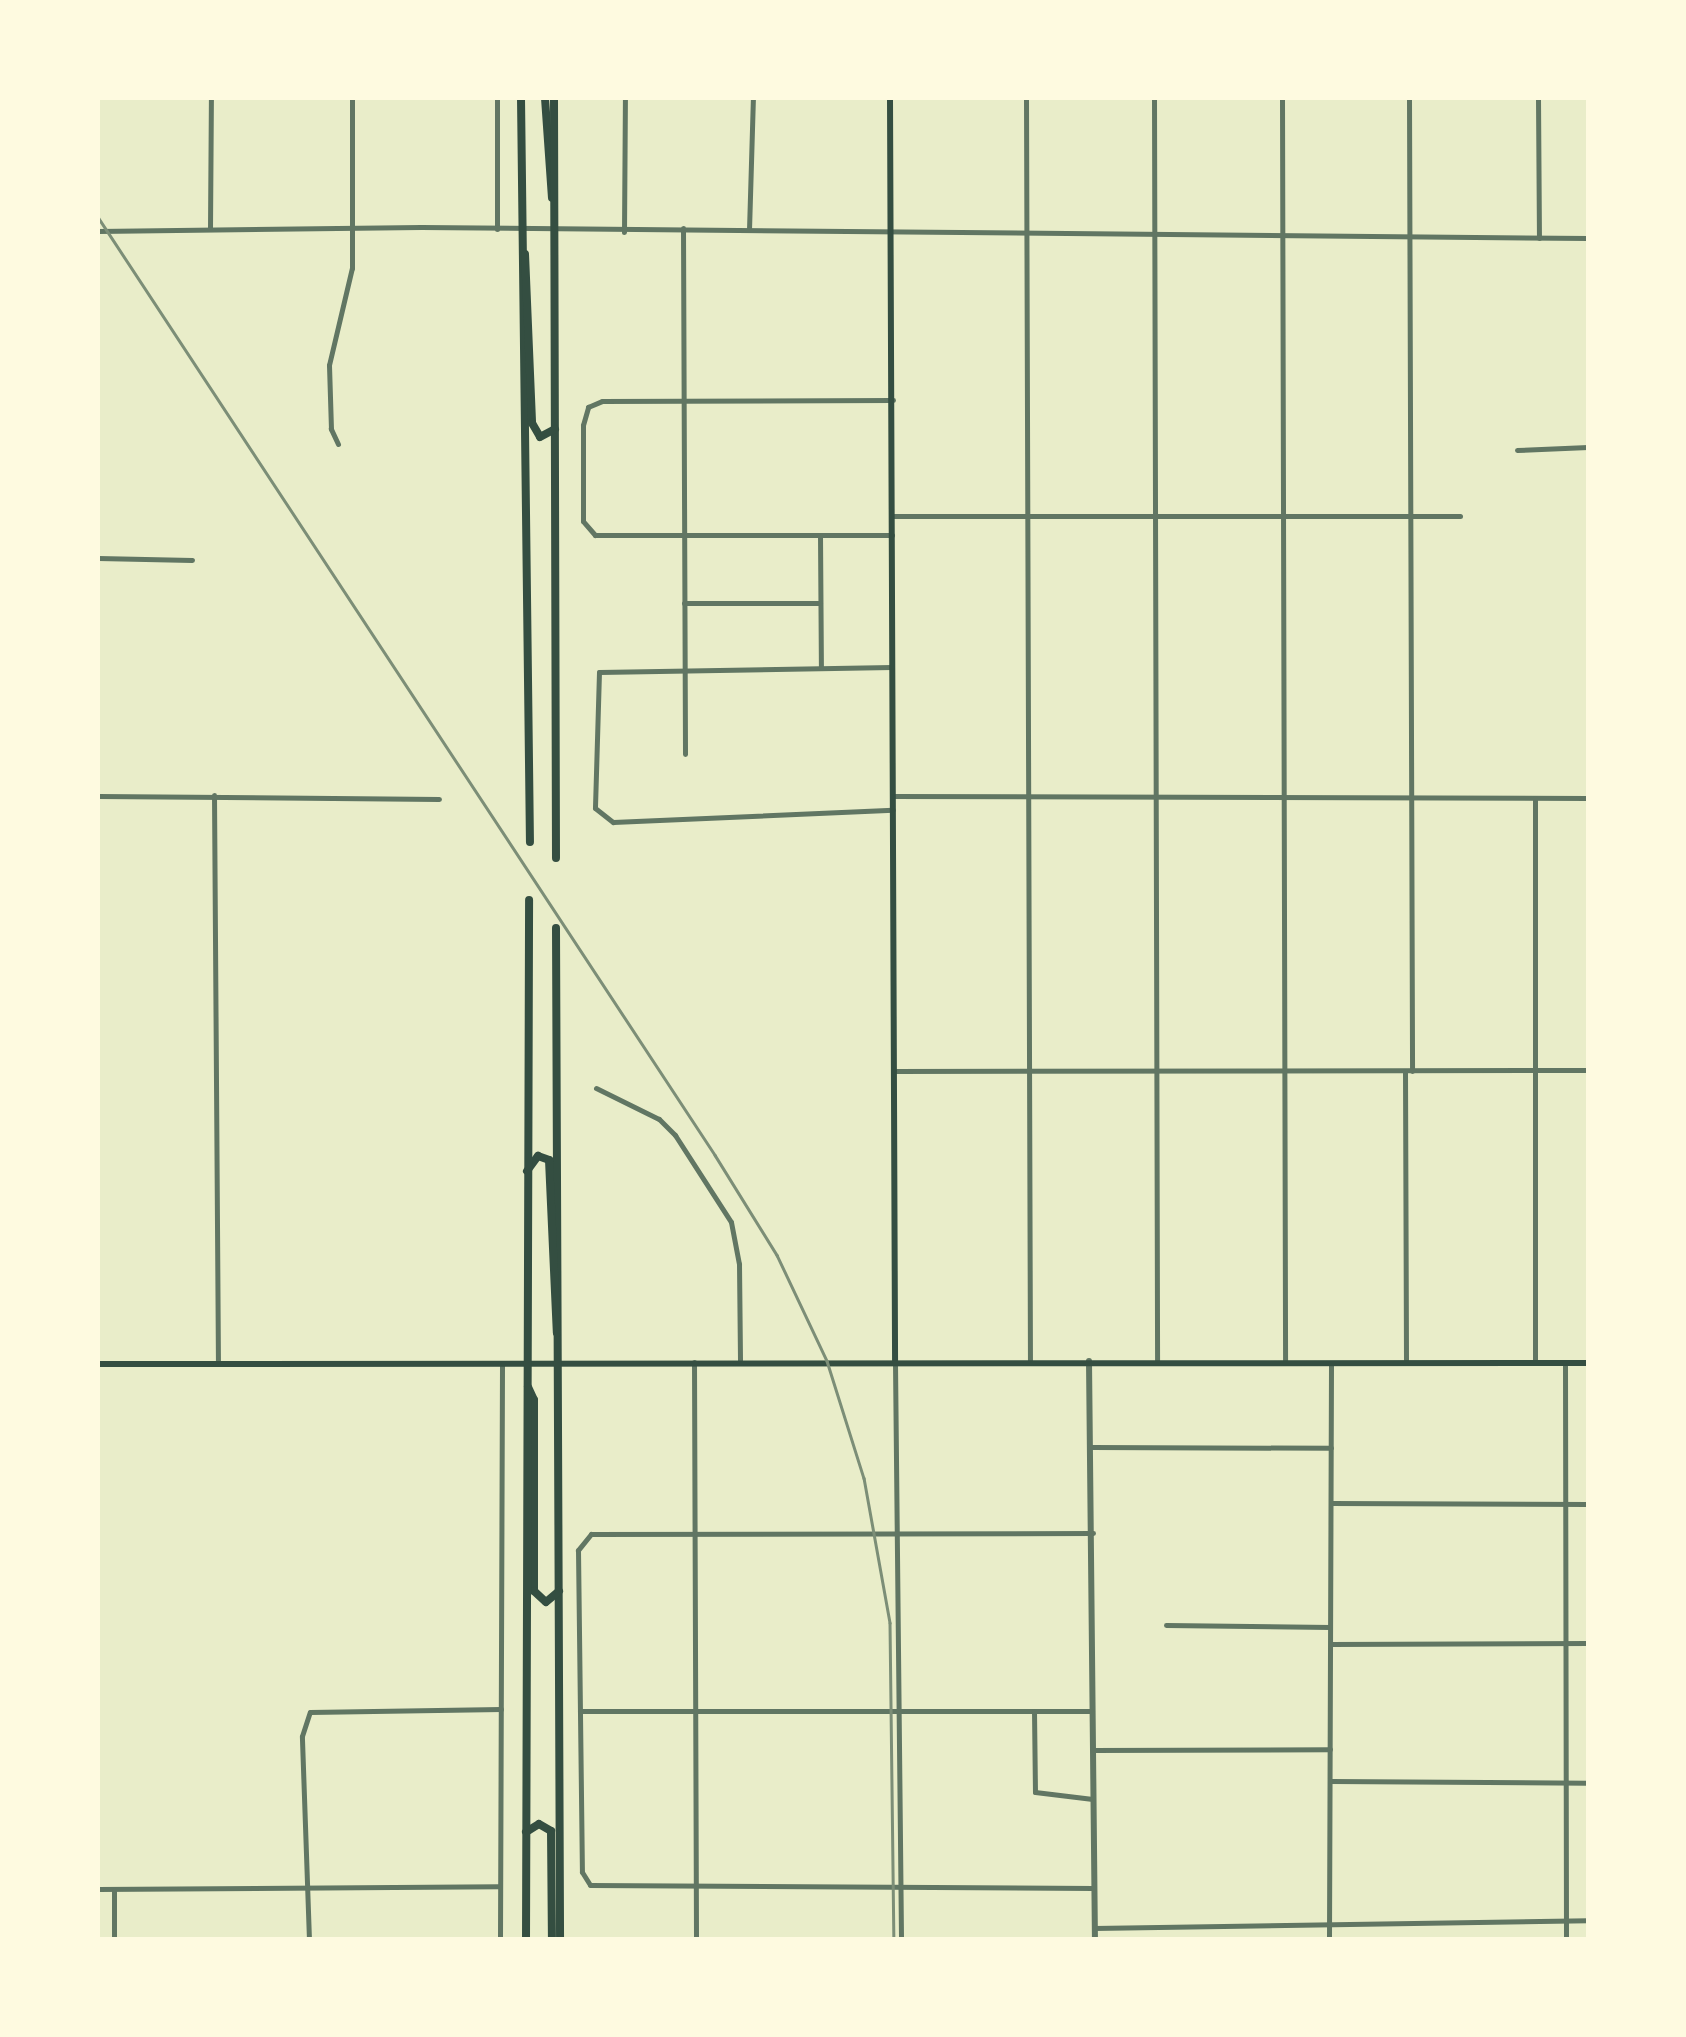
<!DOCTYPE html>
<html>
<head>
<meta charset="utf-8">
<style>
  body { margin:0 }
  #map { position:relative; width:1686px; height:2037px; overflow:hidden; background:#e9edc9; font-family:Barlow,sans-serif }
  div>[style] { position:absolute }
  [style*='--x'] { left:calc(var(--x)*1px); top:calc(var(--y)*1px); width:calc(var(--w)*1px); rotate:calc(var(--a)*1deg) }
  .minor>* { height:5px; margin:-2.5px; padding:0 2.5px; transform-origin:2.5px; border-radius:2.5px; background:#617663 }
  .tertiary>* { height:6px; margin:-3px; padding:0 3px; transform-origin:3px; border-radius:3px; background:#617663 }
  .secondary>* { height:6px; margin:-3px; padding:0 3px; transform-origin:3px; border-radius:3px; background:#344e41 }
  .trunk>* { height:8px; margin:-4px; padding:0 4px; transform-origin:4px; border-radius:4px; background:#344e41 }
  .rail>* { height:2.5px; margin:-1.25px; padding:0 1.25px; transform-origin:1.25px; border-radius:1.25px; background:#7c8e77 }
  span { translate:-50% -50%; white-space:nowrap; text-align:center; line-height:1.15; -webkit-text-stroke:8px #fefae0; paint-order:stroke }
  .frame { position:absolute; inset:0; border:100px solid #fefae0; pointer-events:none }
</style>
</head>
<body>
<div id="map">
  <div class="minor">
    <div style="--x:1026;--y:98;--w:1264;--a:89.82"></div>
    <div style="--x:1154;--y:98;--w:1263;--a:89.86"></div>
    <div style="--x:1282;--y:98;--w:1264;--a:89.86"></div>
    <div style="--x:1409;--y:98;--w:973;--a:89.82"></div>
    <div style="--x:1538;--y:98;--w:140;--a:89.6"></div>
    <div style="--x:683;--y:228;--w:526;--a:89.78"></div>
    <div style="--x:210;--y:229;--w:131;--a:-89.6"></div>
    <div style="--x:497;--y:229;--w:131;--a:-90"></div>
    <div style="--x:749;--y:230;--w:132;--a:-88.3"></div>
    <div style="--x:98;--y:231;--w:323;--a:-0.7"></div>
    <div style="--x:421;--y:227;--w:1167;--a:0.54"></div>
    <div style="--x:624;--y:232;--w:134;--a:-89.6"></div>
    <div style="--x:338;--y:444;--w:17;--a:-115"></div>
    <div style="--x:331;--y:429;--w:64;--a:-91.8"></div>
    <div style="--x:329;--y:365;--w:100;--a:-76.7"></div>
    <div style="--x:352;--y:268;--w:170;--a:-90"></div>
    <div style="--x:1517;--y:450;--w:71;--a:-2.4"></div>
    <div style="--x:893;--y:516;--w:567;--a:0"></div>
    <div style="--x:820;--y:535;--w:132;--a:89.6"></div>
    <div style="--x:892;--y:535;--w:297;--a:180"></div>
    <div style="--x:595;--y:535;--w:18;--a:-131"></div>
    <div style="--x:583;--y:521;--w:96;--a:-90"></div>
    <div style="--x:583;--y:425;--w:19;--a:-74"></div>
    <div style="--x:588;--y:407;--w:15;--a:-23"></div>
    <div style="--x:602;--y:401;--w:291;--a:-0.2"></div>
    <div style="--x:98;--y:558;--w:94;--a:1.2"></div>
    <div style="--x:684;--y:603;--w:136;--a:0"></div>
    <div style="--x:892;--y:667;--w:293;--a:179"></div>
    <div style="--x:599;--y:672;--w:136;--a:91.7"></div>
    <div style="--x:595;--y:808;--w:23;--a:38"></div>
    <div style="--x:613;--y:822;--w:280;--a:-2.5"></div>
    <div style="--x:214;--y:795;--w:568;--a:89.6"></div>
    <div style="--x:98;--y:796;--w:341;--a:0.5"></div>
    <div style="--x:892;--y:796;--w:696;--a:0.16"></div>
    <div style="--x:895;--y:1071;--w:693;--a:-0.08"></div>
    <div style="--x:1405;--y:1071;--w:292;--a:89.8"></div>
    <div style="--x:596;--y:1088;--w:70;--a:26.2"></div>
    <div style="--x:659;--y:1119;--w:23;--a:45"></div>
    <div style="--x:675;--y:1135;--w:103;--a:57.2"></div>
    <div style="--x:731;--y:1222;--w:43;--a:79.2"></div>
    <div style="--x:739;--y:1264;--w:98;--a:89.4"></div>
    <div style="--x:694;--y:1362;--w:578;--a:89.8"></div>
    <div style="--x:895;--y:1363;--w:577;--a:89.4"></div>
    <div style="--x:1535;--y:1363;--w:565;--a:-90"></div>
    <div style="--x:1565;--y:1363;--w:577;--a:89.9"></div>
    <div style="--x:1092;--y:1447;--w:239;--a:0.2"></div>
    <div style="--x:1331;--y:1503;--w:257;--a:0.2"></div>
    <div style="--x:1093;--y:1533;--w:502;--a:179.89"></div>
    <div style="--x:591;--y:1534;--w:21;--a:129"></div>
    <div style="--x:578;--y:1550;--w:322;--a:89.3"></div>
    <div style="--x:582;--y:1872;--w:15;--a:58"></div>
    <div style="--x:590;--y:1885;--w:503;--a:0.34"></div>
    <div style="--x:1166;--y:1625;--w:164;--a:0.7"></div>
    <div style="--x:1331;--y:1644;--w:257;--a:-0.2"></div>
    <div style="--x:580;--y:1711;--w:512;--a:0"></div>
    <div style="--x:1034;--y:1711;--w:81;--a:89.3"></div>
    <div style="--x:1035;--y:1792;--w:58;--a:6.9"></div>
    <div style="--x:1093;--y:1750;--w:237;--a:-0.2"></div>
    <div style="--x:1331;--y:1781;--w:257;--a:0.4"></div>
    <div style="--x:98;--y:1889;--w:401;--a:-0.4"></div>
    <div style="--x:114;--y:1890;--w:50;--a:90"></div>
    <div style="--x:1094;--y:1928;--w:494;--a:-0.9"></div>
    <div style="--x:309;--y:1940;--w:204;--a:-92"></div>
    <div style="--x:302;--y:1736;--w:25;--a:-72"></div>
    <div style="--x:310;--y:1712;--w:191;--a:-0.9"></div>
    <div style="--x:500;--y:1940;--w:577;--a:-89.8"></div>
    <div style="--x:1329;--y:1940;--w:577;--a:-89.8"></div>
  </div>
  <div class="tertiary">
    <div style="--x:1089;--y:1361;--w:579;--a:89.41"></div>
  </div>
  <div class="secondary">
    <div style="--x:890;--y:98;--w:1263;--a:89.77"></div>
    <div style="--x:98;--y:1364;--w:1490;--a:-0.04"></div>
  </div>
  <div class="trunk">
    <div style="--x:521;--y:98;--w:744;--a:89.31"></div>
    <div style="--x:545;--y:98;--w:100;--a:86"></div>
    <div style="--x:554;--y:98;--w:760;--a:89.85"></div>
    <div style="--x:525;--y:254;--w:169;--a:87.6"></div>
    <div style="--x:532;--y:423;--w:16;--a:60"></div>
    <div style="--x:540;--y:437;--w:17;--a:-28"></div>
    <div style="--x:556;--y:928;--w:1012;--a:89.77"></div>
    <div style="--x:527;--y:1171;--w:19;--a:-54"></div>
    <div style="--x:538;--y:1156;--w:12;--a:20"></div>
    <div style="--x:549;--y:1160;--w:173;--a:87.4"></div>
    <div style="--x:528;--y:1387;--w:14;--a:65"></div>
    <div style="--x:534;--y:1400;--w:191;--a:90"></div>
    <div style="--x:534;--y:1591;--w:16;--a:43"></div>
    <div style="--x:546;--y:1602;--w:17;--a:-40"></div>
    <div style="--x:526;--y:1832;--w:15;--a:-32"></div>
    <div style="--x:539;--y:1824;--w:14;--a:30"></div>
    <div style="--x:551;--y:1831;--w:109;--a:89.5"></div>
    <div style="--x:526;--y:1940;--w:1040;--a:-89.83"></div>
  </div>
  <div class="rail">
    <div style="--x:98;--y:217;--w:1123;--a:56.66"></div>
    <div style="--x:715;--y:1155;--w:118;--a:58.2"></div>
    <div style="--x:777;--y:1255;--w:117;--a:64.7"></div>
    <div style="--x:827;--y:1361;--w:123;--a:72.5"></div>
    <div style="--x:864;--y:1478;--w:147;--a:79.8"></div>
    <div style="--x:890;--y:1623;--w:317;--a:89.3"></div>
  </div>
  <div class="frame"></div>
</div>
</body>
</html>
